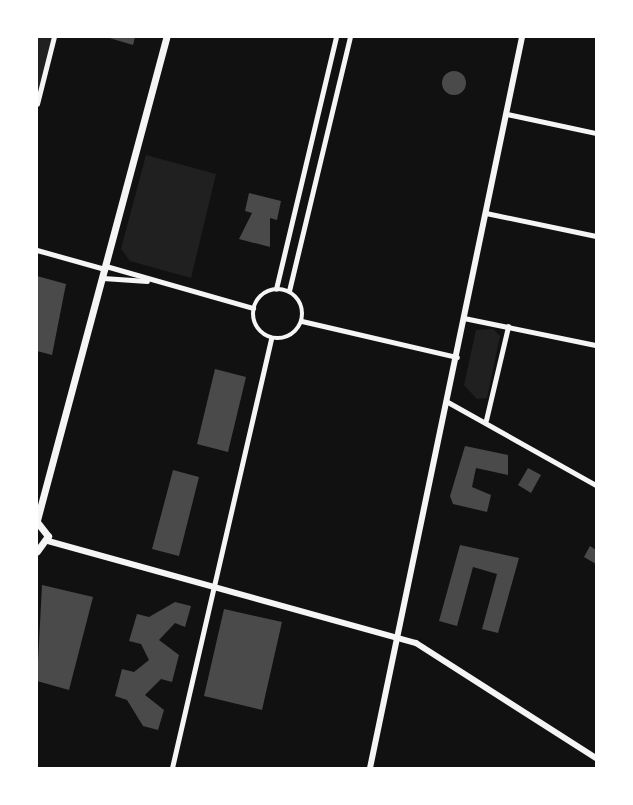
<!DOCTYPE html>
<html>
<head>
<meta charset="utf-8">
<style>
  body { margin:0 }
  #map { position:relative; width:633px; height:805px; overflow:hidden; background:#111; font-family:Roboto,sans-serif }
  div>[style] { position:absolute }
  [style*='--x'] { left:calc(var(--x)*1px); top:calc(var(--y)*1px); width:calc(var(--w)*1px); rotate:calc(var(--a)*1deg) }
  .green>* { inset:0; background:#202020 }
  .building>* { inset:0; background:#4a4a4a }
  .round { border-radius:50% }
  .minor>* { height:4.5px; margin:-2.25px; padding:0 2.25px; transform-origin:2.25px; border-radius:2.25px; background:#f5f5f5 }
  .minor>.ring { margin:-2.25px; padding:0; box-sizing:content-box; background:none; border:4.5px solid #f5f5f5; border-radius:50% }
  .tertiary>* { height:6px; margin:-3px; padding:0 3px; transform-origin:3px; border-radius:3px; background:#f5f5f5 }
  .secondary>* { height:7px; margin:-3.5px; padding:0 3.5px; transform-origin:3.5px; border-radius:3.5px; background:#f5f5f5 }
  span { translate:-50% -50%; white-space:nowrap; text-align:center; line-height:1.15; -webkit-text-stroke:7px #fff; paint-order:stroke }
  .frame { position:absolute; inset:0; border:38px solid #fff; pointer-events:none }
</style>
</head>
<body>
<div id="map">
  <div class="green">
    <div style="clip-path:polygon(37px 37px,54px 37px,37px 104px)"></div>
    <div style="clip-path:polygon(146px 155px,216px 174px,191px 278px,130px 261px,121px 249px)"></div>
    <div style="clip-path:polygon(493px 329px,500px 336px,487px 398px,477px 399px,464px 385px,476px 330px)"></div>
  </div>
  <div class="building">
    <div style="clip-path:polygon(106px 37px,135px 37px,133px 45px)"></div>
    <div class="round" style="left:442px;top:71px;width:24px;height:24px"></div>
    <div style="clip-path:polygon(249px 193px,281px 201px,277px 220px,270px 218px,270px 247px,239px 239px,252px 213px,245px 211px)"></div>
    <div style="clip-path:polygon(37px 276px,66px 284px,52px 355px,37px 351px)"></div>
    <div style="clip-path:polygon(215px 369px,246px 377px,228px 452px,197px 444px)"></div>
    <div style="clip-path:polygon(465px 446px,508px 455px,508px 475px,476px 468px,472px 487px,491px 495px,487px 512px,453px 504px,450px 496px)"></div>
    <div style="clip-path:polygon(528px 468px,541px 475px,531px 493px,518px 485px)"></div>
    <div style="clip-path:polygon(173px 470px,199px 477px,179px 556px,152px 549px)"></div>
    <div style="clip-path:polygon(460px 545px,519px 558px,498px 633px,482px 629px,497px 574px,473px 567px,457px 626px,439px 621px)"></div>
    <div style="clip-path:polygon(590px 546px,596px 550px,596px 564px,584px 557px)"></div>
    <div style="clip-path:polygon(42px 585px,93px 597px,69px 690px,37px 681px)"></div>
    <div style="clip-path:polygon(175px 602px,191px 606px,185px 627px,175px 623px,159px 640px,179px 655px,172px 682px,161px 679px,145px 695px,164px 710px,158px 730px,143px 726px,127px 700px,115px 696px,122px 669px,134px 672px,149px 660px,141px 644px,129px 641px,137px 614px,149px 617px)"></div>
    <div style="clip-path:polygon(224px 609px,282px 622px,262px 710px,204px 696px)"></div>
  </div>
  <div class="minor">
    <div style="--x:37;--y:104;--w:69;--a:-75.8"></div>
    <div style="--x:507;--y:114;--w:91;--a:12.1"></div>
    <div style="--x:486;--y:213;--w:112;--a:11.8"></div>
    <div style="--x:37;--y:250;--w:71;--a:15.6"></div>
    <div style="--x:106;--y:266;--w:153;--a:15.9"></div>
    <div style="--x:103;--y:278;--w:44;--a:3.9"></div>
    <div class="ring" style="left:253px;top:289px;width:45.5px;height:45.5px"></div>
    <div style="--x:276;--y:289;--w:259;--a:-76.6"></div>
    <div style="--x:289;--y:291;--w:261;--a:-76.5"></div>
    <div style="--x:464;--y:318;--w:135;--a:11.6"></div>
    <div style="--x:302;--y:321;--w:159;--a:13.1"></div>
    <div style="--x:448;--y:402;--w:170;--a:29.3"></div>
    <div style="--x:486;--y:420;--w:96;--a:-76.7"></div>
    <div style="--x:172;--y:768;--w:441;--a:-77"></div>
  </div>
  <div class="tertiary">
    <div style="--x:48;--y:541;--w:382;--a:15.5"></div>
    <div style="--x:416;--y:643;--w:214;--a:32.6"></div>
    <div style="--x:370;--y:768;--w:747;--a:-78.25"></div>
  </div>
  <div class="secondary">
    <div style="--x:37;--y:520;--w:500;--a:-75"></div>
    <div style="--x:37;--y:522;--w:18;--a:52"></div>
    <div style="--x:48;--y:536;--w:19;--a:126"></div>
  </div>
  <div class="frame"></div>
</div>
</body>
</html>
